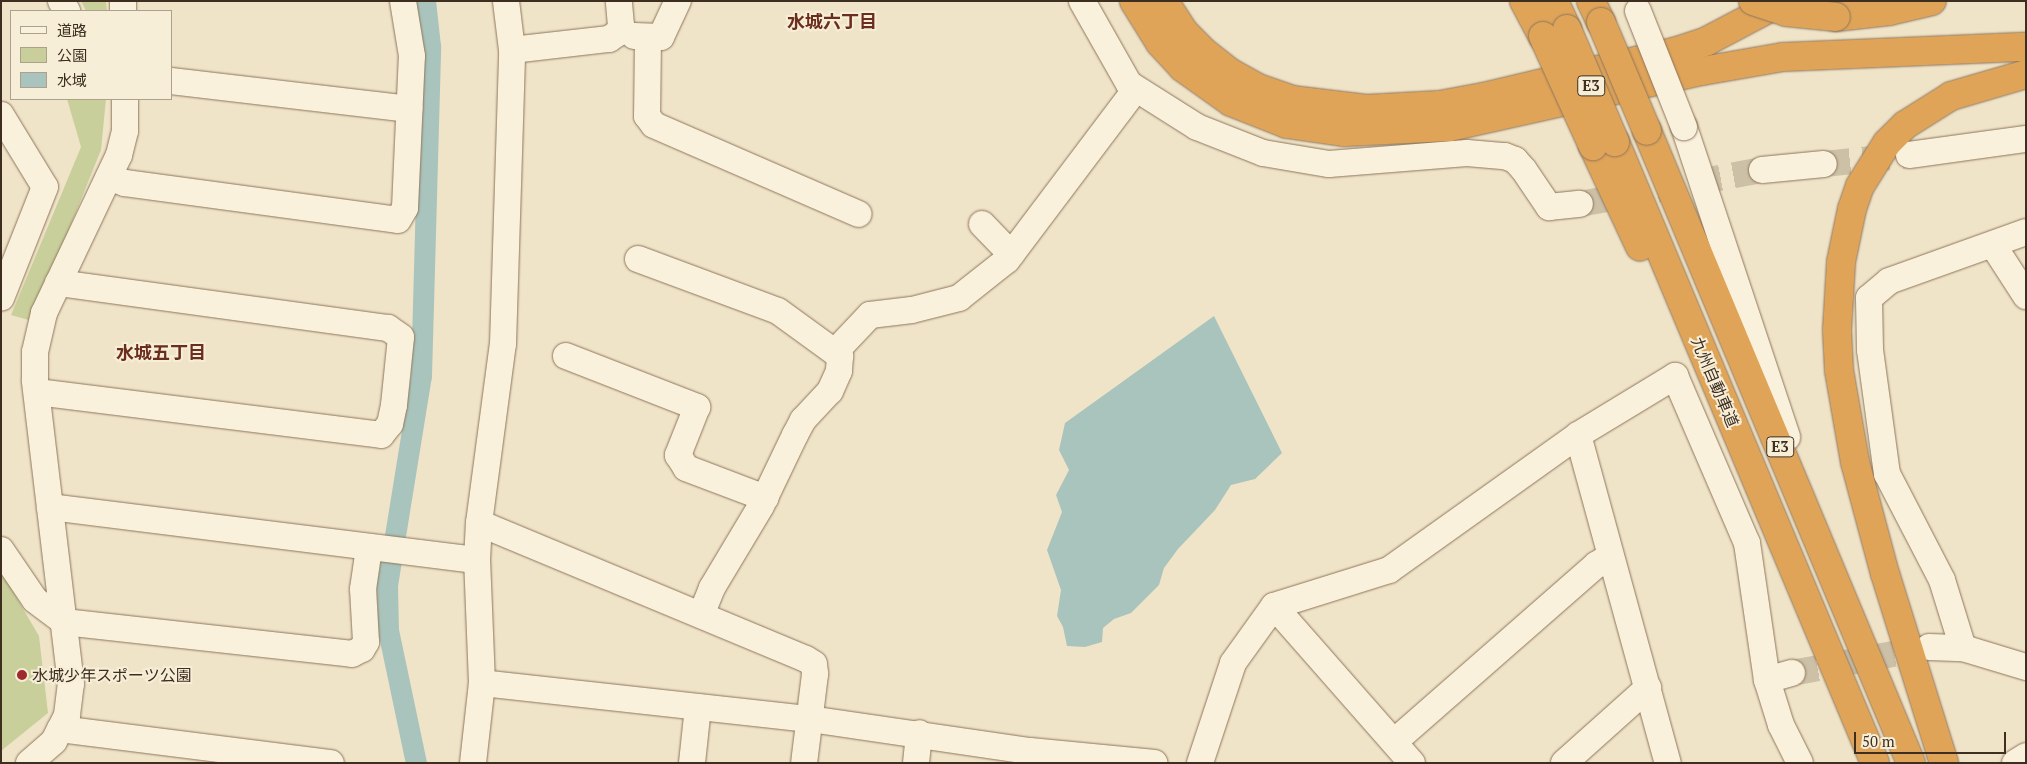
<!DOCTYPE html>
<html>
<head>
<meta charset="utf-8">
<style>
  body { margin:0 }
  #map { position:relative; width:2027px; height:764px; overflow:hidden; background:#f0e4c8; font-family:"PT Serif","Noto Sans JP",serif }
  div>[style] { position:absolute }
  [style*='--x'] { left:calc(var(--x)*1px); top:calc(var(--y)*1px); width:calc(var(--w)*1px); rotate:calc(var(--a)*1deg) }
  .green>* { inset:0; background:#c9cf9b }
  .water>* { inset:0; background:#a9c4bc }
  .canal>* { height:21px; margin:-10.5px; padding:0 10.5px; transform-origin:10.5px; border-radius:10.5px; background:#a9c4bc }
  .minor-tunnel>* { height:26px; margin-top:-13px; transform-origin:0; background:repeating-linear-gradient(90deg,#ccc0a6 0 26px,transparent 0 39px) }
  .roads { filter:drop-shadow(0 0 1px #8d765c) drop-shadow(0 0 1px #8d765c) }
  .minor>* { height:26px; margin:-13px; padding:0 13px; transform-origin:13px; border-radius:13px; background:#faf1dc }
  .highway>* { height:28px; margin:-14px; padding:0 14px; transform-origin:14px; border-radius:14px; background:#e0a458 }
  .bridges { filter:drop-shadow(0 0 1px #8d765c) drop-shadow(0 0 1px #8d765c) }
  .minor-bridge>* { height:26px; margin:-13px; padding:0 13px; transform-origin:13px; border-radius:13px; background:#faf1dc }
  .highway-bridge>* { height:28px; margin:-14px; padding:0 14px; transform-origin:14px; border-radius:14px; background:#e0a458 }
  .dots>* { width:14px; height:14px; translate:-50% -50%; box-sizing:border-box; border:2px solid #f7eed8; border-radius:50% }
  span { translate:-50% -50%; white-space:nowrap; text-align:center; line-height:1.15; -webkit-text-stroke:4px #f7eed8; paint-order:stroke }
  .shield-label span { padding:1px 4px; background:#f7eed8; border:1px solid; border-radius:4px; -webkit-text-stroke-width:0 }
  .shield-label { font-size:15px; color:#3d2e20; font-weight:700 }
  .street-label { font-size:16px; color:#3d2e20 }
  .poi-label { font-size:16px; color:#3d2e20 }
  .left { translate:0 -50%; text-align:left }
  .neighbourhood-label { font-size:18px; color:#6b2e1e; font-weight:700 }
  .frame { position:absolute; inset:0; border:2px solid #3d2e20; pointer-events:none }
  .legend { position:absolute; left:10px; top:10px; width:162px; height:90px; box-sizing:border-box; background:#f7eed8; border:1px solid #ada18e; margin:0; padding:6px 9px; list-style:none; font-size:15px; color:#3d2e20 }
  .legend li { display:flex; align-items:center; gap:10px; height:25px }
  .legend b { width:25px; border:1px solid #ada18e }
  .scale { position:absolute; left:1854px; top:732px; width:152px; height:22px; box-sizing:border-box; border:2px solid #3d2e20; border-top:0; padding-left:6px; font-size:15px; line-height:18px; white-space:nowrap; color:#3d2e20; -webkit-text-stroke:4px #f7eed8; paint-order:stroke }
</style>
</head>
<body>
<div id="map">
  <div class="green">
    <i style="clip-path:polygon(81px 1px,106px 1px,107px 11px,86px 11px)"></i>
    <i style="clip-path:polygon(67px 99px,106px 99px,101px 150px,32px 321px,11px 315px,81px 147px)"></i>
    <i style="clip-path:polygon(1px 571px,39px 636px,48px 713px,1px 751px)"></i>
  </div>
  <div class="water">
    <i style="clip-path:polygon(1214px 316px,1282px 453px,1255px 479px,1231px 485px,1215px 510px,1178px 549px,1164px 568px,1159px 585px,1131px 613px,1114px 619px,1103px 628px,1102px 642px,1085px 647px,1067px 646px,1063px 627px,1057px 616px,1061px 590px,1047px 550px,1062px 512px,1056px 495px,1069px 470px,1059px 450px,1065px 423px)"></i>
  </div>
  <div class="canal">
    <i style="--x:416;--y:763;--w:136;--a:-101.9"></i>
    <i style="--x:388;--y:630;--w:45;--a:-91.3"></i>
    <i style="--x:387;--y:585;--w:212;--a:-80.8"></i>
    <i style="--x:421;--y:376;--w:330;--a:-88.4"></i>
    <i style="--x:430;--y:46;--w:45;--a:-96.3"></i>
  </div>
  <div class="minor-tunnel">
    <i style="--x:1824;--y:164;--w:85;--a:-6"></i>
    <i style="--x:1580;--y:204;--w:185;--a:-10.6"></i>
    <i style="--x:1792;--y:673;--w:139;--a:-10.7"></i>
  </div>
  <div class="roads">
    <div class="minor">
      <i style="--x:61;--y:1;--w:12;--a:59"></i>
      <i style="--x:123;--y:1;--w:10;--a:90"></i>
      <i style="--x:1082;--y:1;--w:95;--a:60.5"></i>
      <i style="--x:1129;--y:84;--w:80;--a:32.3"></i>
      <i style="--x:1197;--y:127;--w:71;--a:21.5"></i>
      <i style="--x:1263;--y:153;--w:67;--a:9.5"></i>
      <i style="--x:1329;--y:164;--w:138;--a:-4.6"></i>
      <i style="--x:1467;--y:153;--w:38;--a:5"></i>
      <i style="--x:1505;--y:156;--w:11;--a:22"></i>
      <i style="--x:1515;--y:160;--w:13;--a:48"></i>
      <i style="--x:1524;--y:170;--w:45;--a:56"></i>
      <i style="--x:1549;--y:207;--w:31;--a:-6"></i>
      <i style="--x:634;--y:36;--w:27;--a:2"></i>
      <i style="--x:661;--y:37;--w:40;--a:-65"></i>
      <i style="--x:648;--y:39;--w:77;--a:90.7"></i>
      <i style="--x:647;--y:116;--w:11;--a:52"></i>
      <i style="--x:654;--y:125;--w:223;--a:23.5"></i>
      <i style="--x:512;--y:50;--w:98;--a:-6.5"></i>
      <i style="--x:609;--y:39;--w:11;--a:-34"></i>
      <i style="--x:618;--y:33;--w:8;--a:-67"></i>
      <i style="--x:621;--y:26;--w:25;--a:-95"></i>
      <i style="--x:171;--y:81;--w:240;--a:6.7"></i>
      <i style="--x:1;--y:115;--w:84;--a:58.6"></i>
      <i style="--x:45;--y:187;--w:119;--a:111.6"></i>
      <i style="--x:1684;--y:127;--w:327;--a:71.6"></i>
      <i style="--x:1909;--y:155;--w:118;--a:-7.8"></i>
      <i style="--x:1762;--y:170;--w:62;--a:-5.5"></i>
      <i style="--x:109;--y:177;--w:17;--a:21"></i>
      <i style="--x:125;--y:183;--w:275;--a:7.7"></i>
      <i style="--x:398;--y:220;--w:14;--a:-60"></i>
      <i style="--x:405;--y:208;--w:152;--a:-87.4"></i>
      <i style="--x:412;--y:56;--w:56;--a:-99.3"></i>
      <i style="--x:982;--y:224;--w:42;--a:46"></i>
      <i style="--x:1993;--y:245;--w:61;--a:57.1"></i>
      <i style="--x:638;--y:259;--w:149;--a:20.4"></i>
      <i style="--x:778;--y:311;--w:77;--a:36"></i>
      <i style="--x:840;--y:356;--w:15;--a:94"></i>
      <i style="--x:839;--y:371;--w:22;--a:114"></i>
      <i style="--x:830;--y:391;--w:40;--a:133"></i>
      <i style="--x:803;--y:420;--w:17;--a:118"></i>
      <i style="--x:795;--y:435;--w:79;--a:115.6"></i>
      <i style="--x:761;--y:506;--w:96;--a:120.9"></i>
      <i style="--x:712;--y:588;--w:29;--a:112"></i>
      <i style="--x:835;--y:352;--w:51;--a:-46.6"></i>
      <i style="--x:870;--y:315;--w:42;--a:-6.8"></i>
      <i style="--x:912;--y:310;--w:49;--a:-14.3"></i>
      <i style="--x:959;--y:298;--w:61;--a:-38.4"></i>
      <i style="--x:1007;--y:260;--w:213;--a:-53"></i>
      <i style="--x:566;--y:356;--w:141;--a:21.3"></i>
      <i style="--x:697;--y:407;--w:52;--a:111.6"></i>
      <i style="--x:678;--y:455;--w:15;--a:58"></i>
      <i style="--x:686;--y:468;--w:85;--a:20.8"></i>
      <i style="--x:37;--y:392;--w:347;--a:7.1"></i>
      <i style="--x:381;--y:435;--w:14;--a:-51"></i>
      <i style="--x:390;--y:424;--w:19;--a:-78"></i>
      <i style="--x:394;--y:405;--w:68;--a:-84.1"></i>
      <i style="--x:401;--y:337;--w:16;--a:-145"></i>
      <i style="--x:388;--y:328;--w:333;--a:-172.2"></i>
      <i style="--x:1578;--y:435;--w:340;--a:74.7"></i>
      <i style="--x:50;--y:507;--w:430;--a:7.1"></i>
      <i style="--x:479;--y:523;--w:354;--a:22.6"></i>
      <i style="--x:806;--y:659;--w:9;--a:32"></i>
      <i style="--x:814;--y:664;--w:10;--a:84"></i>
      <i style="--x:815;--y:674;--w:90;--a:97"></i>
      <i style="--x:1;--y:550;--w:60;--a:55.8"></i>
      <i style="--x:35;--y:600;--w:36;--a:37"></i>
      <i style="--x:64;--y:622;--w:290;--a:6.3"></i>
      <i style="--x:352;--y:654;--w:11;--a:-27"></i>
      <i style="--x:362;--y:649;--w:8;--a:-60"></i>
      <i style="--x:366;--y:642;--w:53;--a:-93.2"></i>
      <i style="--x:363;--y:589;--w:41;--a:-81.7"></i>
      <i style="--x:1274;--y:606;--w:209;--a:48.7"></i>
      <i style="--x:1929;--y:647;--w:34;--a:2"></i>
      <i style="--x:1963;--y:648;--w:66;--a:16.8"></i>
      <i style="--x:1963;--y:648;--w:71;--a:-107.2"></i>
      <i style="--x:1942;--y:580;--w:119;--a:-117.4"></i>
      <i style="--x:1887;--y:474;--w:125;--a:-97.8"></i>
      <i style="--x:1870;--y:350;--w:52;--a:-91.1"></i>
      <i style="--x:1869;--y:298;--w:26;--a:-40"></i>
      <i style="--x:1889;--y:281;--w:145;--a:-19.7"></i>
      <i style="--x:1767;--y:680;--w:26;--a:-16"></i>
      <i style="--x:482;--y:683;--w:330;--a:6.3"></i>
      <i style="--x:810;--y:719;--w:222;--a:8.3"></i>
      <i style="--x:1030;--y:751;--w:125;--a:5.5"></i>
      <i style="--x:60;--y:729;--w:273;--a:7.2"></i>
      <i style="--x:1394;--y:742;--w:269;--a:-41.2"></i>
      <i style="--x:1596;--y:565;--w:17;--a:-31"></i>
      <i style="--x:29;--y:763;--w:33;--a:-41"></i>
      <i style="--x:54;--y:741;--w:29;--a:-63"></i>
      <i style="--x:67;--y:715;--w:31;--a:-83"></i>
      <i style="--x:71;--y:684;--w:306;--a:-96.8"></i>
      <i style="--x:35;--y:380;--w:28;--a:-90"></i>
      <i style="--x:35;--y:352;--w:40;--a:-77"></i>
      <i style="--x:44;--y:313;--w:175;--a:-64.6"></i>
      <i style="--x:119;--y:155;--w:25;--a:-76"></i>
      <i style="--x:125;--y:131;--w:32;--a:-90"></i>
      <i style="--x:473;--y:763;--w:81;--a:-83.6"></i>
      <i style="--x:482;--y:683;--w:123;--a:-92.3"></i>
      <i style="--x:477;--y:560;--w:37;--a:-87"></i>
      <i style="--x:479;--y:523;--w:181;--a:-82.4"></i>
      <i style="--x:503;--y:344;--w:294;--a:-88.2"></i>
      <i style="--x:512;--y:50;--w:49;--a:-97"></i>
      <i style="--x:692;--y:763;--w:56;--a:-83.9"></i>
      <i style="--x:916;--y:763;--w:30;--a:-84"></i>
      <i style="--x:1200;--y:763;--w:105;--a:-71.7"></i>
      <i style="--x:1233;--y:663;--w:70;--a:-54.3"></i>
      <i style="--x:1274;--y:606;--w:121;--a:-17.4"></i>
      <i style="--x:1389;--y:570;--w:232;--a:-35.5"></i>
      <i style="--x:1578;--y:435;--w:114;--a:-31.3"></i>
      <i style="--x:1675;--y:376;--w:182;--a:66.7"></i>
      <i style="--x:1747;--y:543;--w:138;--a:81.7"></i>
      <i style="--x:1767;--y:680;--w:47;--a:72.7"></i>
      <i style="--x:1781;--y:725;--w:42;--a:63.4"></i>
      <i style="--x:1564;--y:763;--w:113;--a:-41.8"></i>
      <i style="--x:2015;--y:763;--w:13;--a:-32"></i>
    </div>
    <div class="highway">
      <i style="--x:1134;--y:1;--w:49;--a:58.2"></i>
      <i style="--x:1160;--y:43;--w:33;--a:47"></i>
      <i style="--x:1182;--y:67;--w:60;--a:35.5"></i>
      <i style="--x:1231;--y:102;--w:60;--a:21.4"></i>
      <i style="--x:1287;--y:124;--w:58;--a:8"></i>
      <i style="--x:1344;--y:132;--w:105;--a:-2.7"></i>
      <i style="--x:1449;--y:127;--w:259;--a:-12.5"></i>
      <i style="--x:1702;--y:71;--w:82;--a:-9.8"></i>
      <i style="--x:1783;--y:57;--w:243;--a:-2.4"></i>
      <i style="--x:1164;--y:1;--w:37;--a:57"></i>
      <i style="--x:1184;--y:32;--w:28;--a:45"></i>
      <i style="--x:1204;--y:52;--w:34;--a:38"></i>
      <i style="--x:1231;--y:73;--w:31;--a:29"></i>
      <i style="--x:1258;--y:88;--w:36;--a:19"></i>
      <i style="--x:1292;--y:100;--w:75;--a:6.9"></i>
      <i style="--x:1366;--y:109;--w:74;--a:-3.1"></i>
      <i style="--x:1440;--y:105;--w:44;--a:-10.5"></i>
      <i style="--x:1483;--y:97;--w:199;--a:-13.3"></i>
      <i style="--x:1677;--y:51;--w:32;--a:-18"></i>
      <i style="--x:1707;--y:41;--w:86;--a:-27.8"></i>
      <i style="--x:1524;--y:1;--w:40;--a:62"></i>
      <i style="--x:1554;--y:1;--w:31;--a:65"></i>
      <i style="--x:1591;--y:1;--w:23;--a:65"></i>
      <i style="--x:1836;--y:17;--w:54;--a:-6.3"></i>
      <i style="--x:1890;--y:11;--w:43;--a:-13.4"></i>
      <i style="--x:1647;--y:131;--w:685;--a:67.33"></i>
      <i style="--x:1615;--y:142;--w:673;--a:67.28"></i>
      <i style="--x:1593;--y:146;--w:111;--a:65"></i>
      <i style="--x:1944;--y:763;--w:198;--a:-107.3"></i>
      <i style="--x:1885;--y:574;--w:116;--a:-105"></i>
      <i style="--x:1855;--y:462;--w:93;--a:-99.9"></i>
      <i style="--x:1839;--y:370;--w:40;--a:-92.9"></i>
      <i style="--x:1837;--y:330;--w:68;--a:-86.6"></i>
      <i style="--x:1841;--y:262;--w:54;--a:-78.3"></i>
      <i style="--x:1852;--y:209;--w:24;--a:-71"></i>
      <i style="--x:1860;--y:186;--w:51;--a:-57.9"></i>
      <i style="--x:1887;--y:143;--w:25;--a:-45"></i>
      <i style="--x:1905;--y:125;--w:54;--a:-32.2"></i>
      <i style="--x:1951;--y:96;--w:78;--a:-16.3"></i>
    </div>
  </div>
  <div class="bridges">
    <div class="minor-bridge">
      <i style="--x:1638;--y:11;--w:125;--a:68.4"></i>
    </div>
    <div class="highway-bridge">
      <i style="--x:1753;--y:1;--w:35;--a:18"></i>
      <i style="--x:1786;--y:12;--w:50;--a:5.7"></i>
      <i style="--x:1601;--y:22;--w:118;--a:67.1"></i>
      <i style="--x:1567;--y:29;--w:123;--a:67"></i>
      <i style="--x:1543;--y:36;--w:121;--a:65.6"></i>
    </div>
  </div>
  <div class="dots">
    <i style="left:22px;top:675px;background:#9e2a2b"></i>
  </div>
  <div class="shield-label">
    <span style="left:1591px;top:86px">E3</span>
    <span style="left:1780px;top:447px">E3</span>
  </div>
  <div class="street-label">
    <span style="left:1715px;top:382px;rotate:67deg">九州自動車道</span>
  </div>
  <div class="poi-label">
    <span class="left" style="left:32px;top:675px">水城少年スポーツ公園</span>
  </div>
  <div class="neighbourhood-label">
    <span style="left:832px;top:21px">水城六丁目</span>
    <span style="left:161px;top:352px">水城五丁目</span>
  </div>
  <div class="frame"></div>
  <ul class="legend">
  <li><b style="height:6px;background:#faf1dc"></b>道路</li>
  <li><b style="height:14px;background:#c9cf9b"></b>公園</li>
  <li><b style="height:14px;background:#a9c4bc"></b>水域</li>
  </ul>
  <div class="scale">50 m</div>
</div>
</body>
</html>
